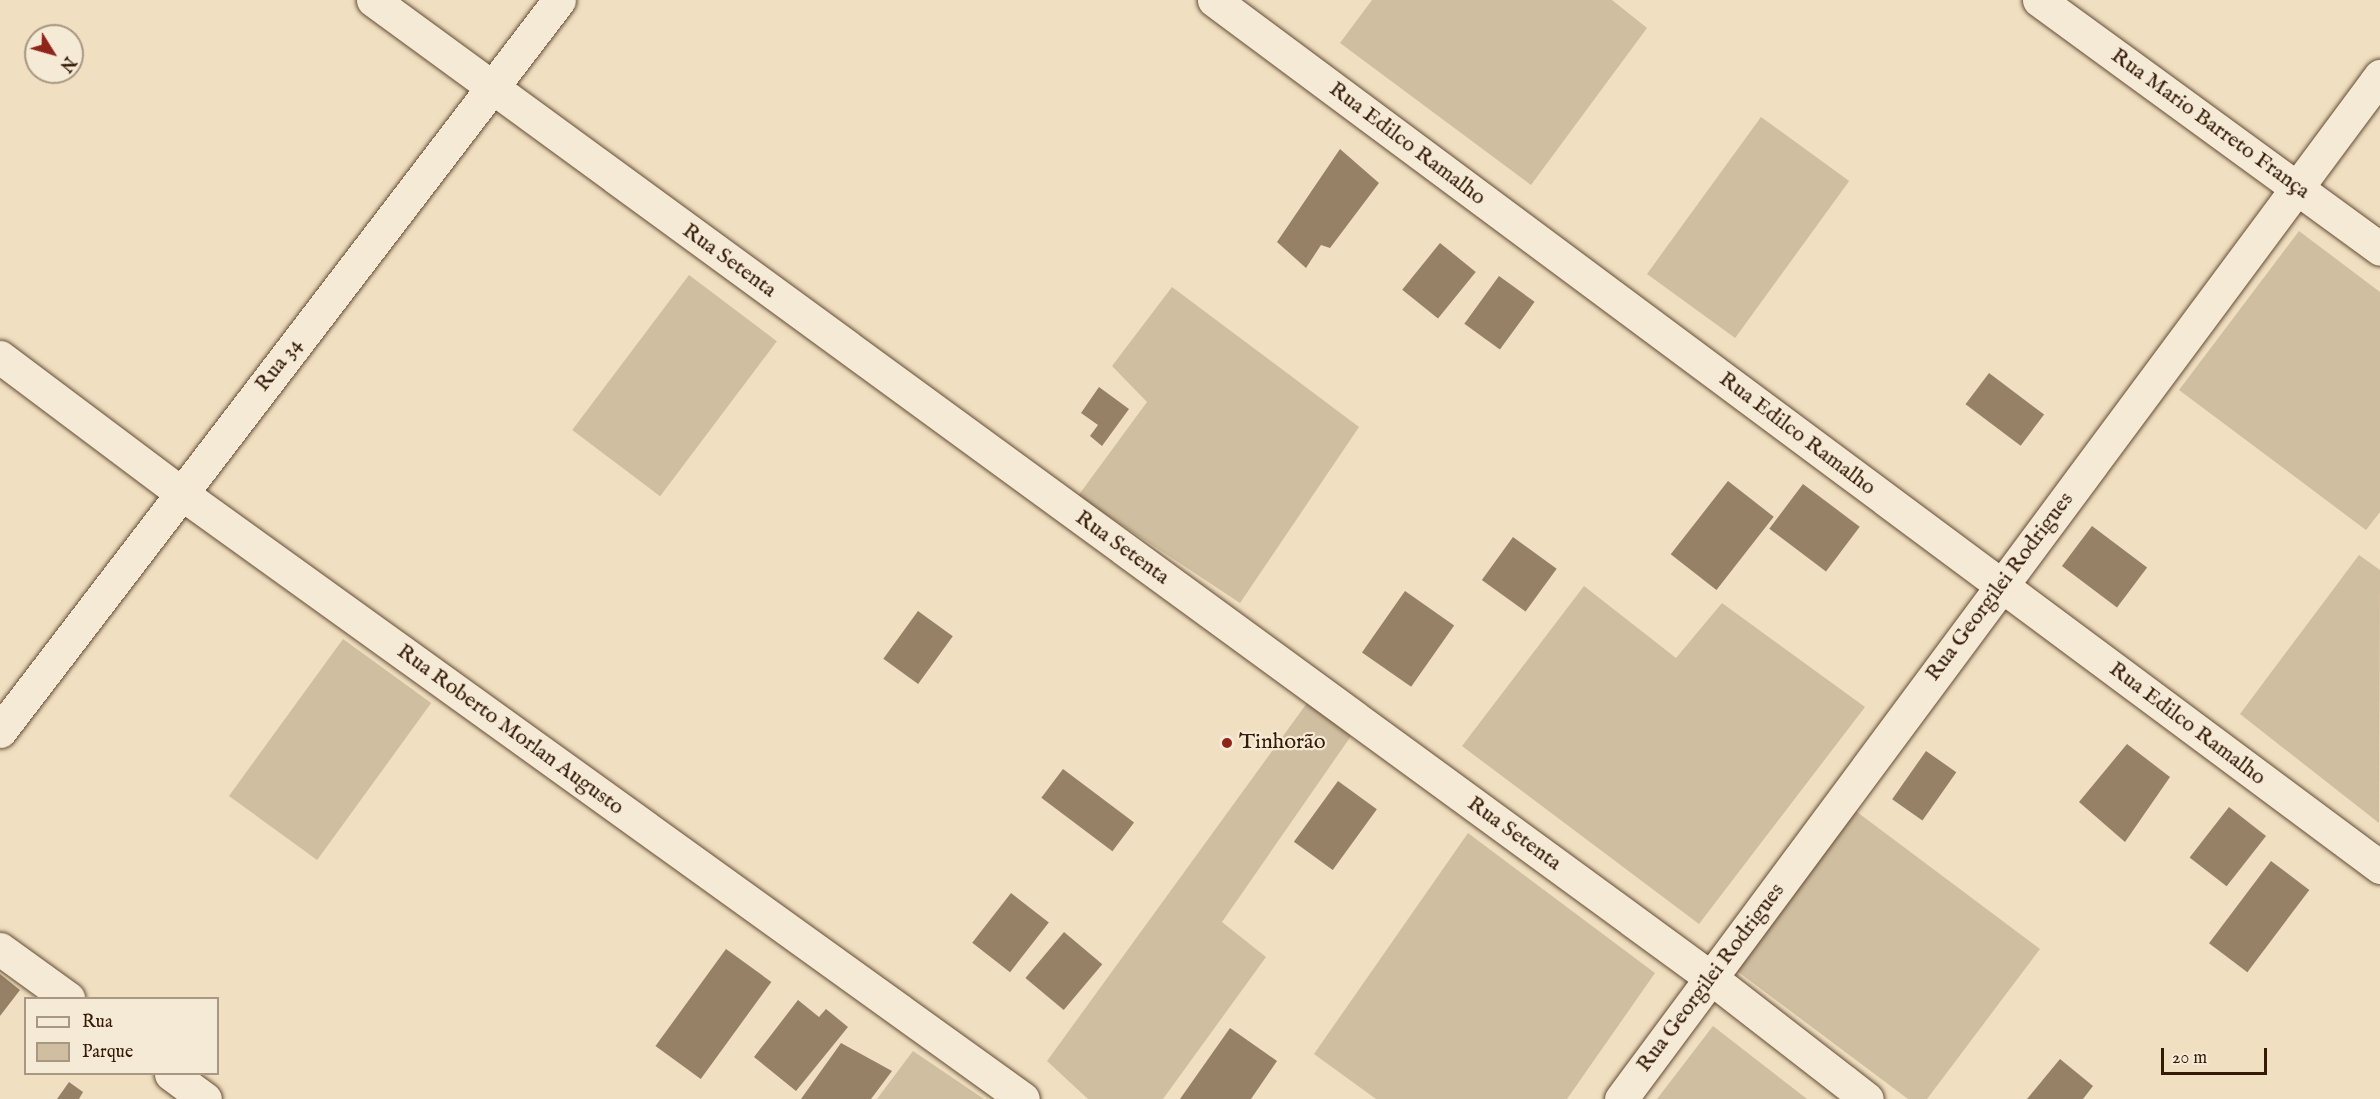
<!DOCTYPE html>
<html>
<head>
<meta charset="utf-8">
<style>
  body { margin:0 }
  #map { position:relative; width:2380px; height:1099px; overflow:hidden; background:#f0dfc0; font-family:"IM FELL English",serif }
  div>[style] { position:absolute }
  [style*='--x'] { left:calc(var(--x)*1px); top:calc(var(--y)*1px); width:calc(var(--w)*1px); rotate:calc(var(--a)*1deg) }
  .green>* { inset:0; background:#d0bea0; transform-origin:0 0 }
  .building>* { inset:0; background:#968167; transform-origin:0 0 }
  .roads { filter:drop-shadow(0 0 2px #644c34) drop-shadow(0 0 2px #644c34) }
  .minor>* { height:33px; margin:-16.5px; padding:0 16.5px; transform-origin:16.5px; border-radius:16.5px; background:#f5ead6 }
  .dots>* { width:16px; height:16px; translate:-50% -50%; box-sizing:border-box; border:3px solid #f5ead6; border-radius:50% }
  span { translate:-50% -50%; white-space:nowrap; text-align:center; line-height:1.15; -webkit-text-stroke:4.5px #f5ead6; paint-order:stroke }
  .street-label { font-size:22px; color:#351b06 }
  .poi-label { font-size:22px; color:#351b06 }
  .left { translate:0 -50%; text-align:left }
  .legend { position:absolute; left:24px; top:997px; width:195px; height:78px; box-sizing:border-box; background:#f5ead6; border:2px solid #a89783; margin:0; padding:8px 10px; list-style:none; font-size:18px; color:#351b06 }
  .legend li { display:flex; align-items:center; gap:12px; height:30px }
  .legend b { width:30px; border:2px solid #a89783 }
  .north { position:absolute; left:24px; top:24px; width:60px; height:60px; box-sizing:border-box; background:#f5ead6; border:2px solid #a89783; border-radius:50%; rotate:127deg; font-size:16px; font-weight:700; line-height:24px; text-align:center; color:#351b06 }
  .north::after { content:''; display:block; margin:auto; width:21px; height:27px; background:#8f2418; clip-path:polygon(50% 0,100% 100%,50% 72%,0 100%) }
  .scale { position:absolute; left:2161px; top:1048px; width:106px; height:27px; box-sizing:border-box; border:3px solid #351b06; border-top:0; padding-left:8px; font-size:18px; line-height:21px; white-space:nowrap; color:#351b06; -webkit-text-stroke:4px #f5ead6; paint-order:stroke }
</style>
</head>
<body>
<div id="map">
  <div class="green">
    <i style="clip-path:polygon(1372px 0,1612px 0,1647px 28px,1531px 185px,1340px 43px)"></i>
    <i style="left:1761px;top:117px;width:109px;height:194px;rotate:36deg"></i>
    <i style="clip-path:polygon(2299px 231px,2380px 292px,2380px 512px,2366px 530px,2179px 390px)"></i>
    <i style="left:689px;top:275px;width:110px;height:194px;rotate:37deg"></i>
    <i style="clip-path:polygon(1172px 287px,1359px 427px,1240px 603px,1078px 496px,1147px 402px,1112px 366px)"></i>
    <i style="clip-path:polygon(2359px 555px,2380px 570px,2379px 823px,2240px 714px)"></i>
    <i style="clip-path:polygon(1584px 586px,1676px 658px,1722px 603px,1865px 707px,1699px 924px,1462px 746px)"></i>
    <i style="left:343px;top:639px;width:109px;height:194px;rotate:36deg"></i>
    <i style="clip-path:polygon(1307px 703px,1351px 736px,1222px 922px,1266px 957px,1163px 1099px,1088px 1099px,1047px 1061px)"></i>
    <i style="clip-path:polygon(1853px 809px,2040px 949px,1927px 1099px,1908px 1099px,1733px 968px)"></i>
    <i style="clip-path:polygon(1468px 833px,1655px 973px,1567px 1099px,1376px 1099px,1314px 1054px)"></i>
    <i style="clip-path:polygon(1713px 1026px,1807px 1099px,1657px 1099px)"></i>
    <i style="clip-path:polygon(913px 1051px,984px 1099px,877px 1099px)"></i>
  </div>
  <div class="building">
    <i style="clip-path:polygon(1340px 149px,1379px 183px,1330px 248px,1321px 245px,1306px 268px,1277px 242px)"></i>
    <i style="left:1440px;top:243px;width:46px;height:60px;rotate:39deg"></i>
    <i style="left:1499px;top:276px;width:44px;height:59px;rotate:36deg"></i>
    <i style="left:1989px;top:373px;width:69px;height:39px;rotate:37deg"></i>
    <i style="clip-path:polygon(1099px 387px,1129px 409px,1102px 446px,1090px 436px,1098px 425px,1081px 413px)"></i>
    <i style="left:1728px;top:481px;width:58px;height:93px;rotate:38deg"></i>
    <i style="left:1803px;top:484px;width:71px;height:56px;rotate:37deg"></i>
    <i style="left:2092px;top:526px;width:69px;height:50px;rotate:37deg"></i>
    <i style="left:1513px;top:537px;width:54px;height:53px;rotate:36deg"></i>
    <i style="left:1405px;top:591px;width:60px;height:75px;rotate:35deg"></i>
    <i style="left:918px;top:611px;width:43px;height:59px;rotate:36deg"></i>
    <i style="clip-path:polygon(2127px 744px,2170px 777px,2125px 842px,2079px 802px)"></i>
    <i style="left:1926px;top:751px;width:37px;height:59px;rotate:35deg"></i>
    <i style="left:1063px;top:769px;width:89px;height:36px;rotate:37deg"></i>
    <i style="left:1338px;top:781px;width:48px;height:75px;rotate:36deg"></i>
    <i style="left:2229px;top:807px;width:47px;height:64px;rotate:38deg"></i>
    <i style="left:2271px;top:861px;width:48px;height:103px;rotate:37deg"></i>
    <i style="left:1011px;top:893px;width:48px;height:63px;rotate:38deg"></i>
    <i style="left:1064px;top:932px;width:50px;height:60px;rotate:40deg"></i>
    <i style="left:726px;top:949px;width:56px;height:120px;rotate:36deg"></i>
    <i style="clip-path:polygon(0 974px,20px 990px,0 1016px)"></i>
    <i style="clip-path:polygon(798px 1000px,819px 1017px,826px 1009px,848px 1027px,796px 1091px,754px 1057px)"></i>
    <i style="clip-path:polygon(1230px 1028px,1277px 1061px,1251px 1099px,1180px 1099px)"></i>
    <i style="clip-path:polygon(841px 1043px,892px 1071px,871px 1099px,801px 1099px)"></i>
    <i style="clip-path:polygon(2060px 1059px,2093px 1086px,2083px 1099px,2027px 1099px)"></i>
    <i style="clip-path:polygon(69px 1082px,83px 1092px,79px 1099px,57px 1099px)"></i>
  </div>
  <div class="roads">
    <div class="minor">
      <i style="--x:373;--y:0;--w:1657;--a:36.16"></i>
      <i style="--x:1711;--y:978;--w:197;--a:37.8"></i>
      <i style="--x:1214;--y:0;--w:1453;--a:36.63"></i>
      <i style="--x:2039;--y:0;--w:422;--a:36.1"></i>
      <i style="--x:0;--y:357;--w:226;--a:36.9"></i>
      <i style="--x:181;--y:493;--w:1037;--a:35.74"></i>
      <i style="--x:0;--y:731;--w:920;--a:-52.59"></i>
      <i style="--x:0;--y:949;--w:84;--a:35.8"></i>
      <i style="--x:171;--y:1074;--w:42;--a:36.3"></i>
      <i style="--x:1621;--y:1099;--w:1274;--a:-53.43"></i>
    </div>
  </div>
  <div class="dots">
    <i style="left:1227px;top:743px;background:#8f2418"></i>
  </div>
  <div class="street-label">
    <span style="left:2210px;top:124px;rotate:36deg">Rua Mario Barreto França</span>
    <span style="left:1407px;top:144px;rotate:37deg">Rua Edilco Ramalho</span>
    <span style="left:729px;top:261px;rotate:36deg">Rua Setenta</span>
    <span style="left:279px;top:365px;rotate:-52deg">Rua 34</span>
    <span style="left:1797px;top:434px;rotate:37deg">Rua Edilco Ramalho</span>
    <span style="left:1122px;top:548px;rotate:36deg">Rua Setenta</span>
    <span style="left:2000px;top:587px;rotate:-53deg">Rua Georgilei Rodrigues</span>
    <span style="left:2187px;top:724px;rotate:37deg">Rua Edilco Ramalho</span>
    <span style="left:510px;top:730px;rotate:36deg">Rua Roberto Morlan Augusto</span>
    <span style="left:1514px;top:834px;rotate:36deg">Rua Setenta</span>
    <span style="left:1711px;top:978px;rotate:-53deg">Rua Georgilei Rodrigues</span>
  </div>
  <div class="poi-label">
    <span class="left" style="left:1239px;top:743px">Tinhorão</span>
  </div>
  <ul class="legend">
  <li><b style="height:8px;background:#f5ead6"></b>Rua</li>
  <li><b style="height:16px;background:#d0bea0"></b>Parque</li>
  </ul>
  <div class="north">N</div>
  <div class="scale">20 m</div>
</div>
</body>
</html>
